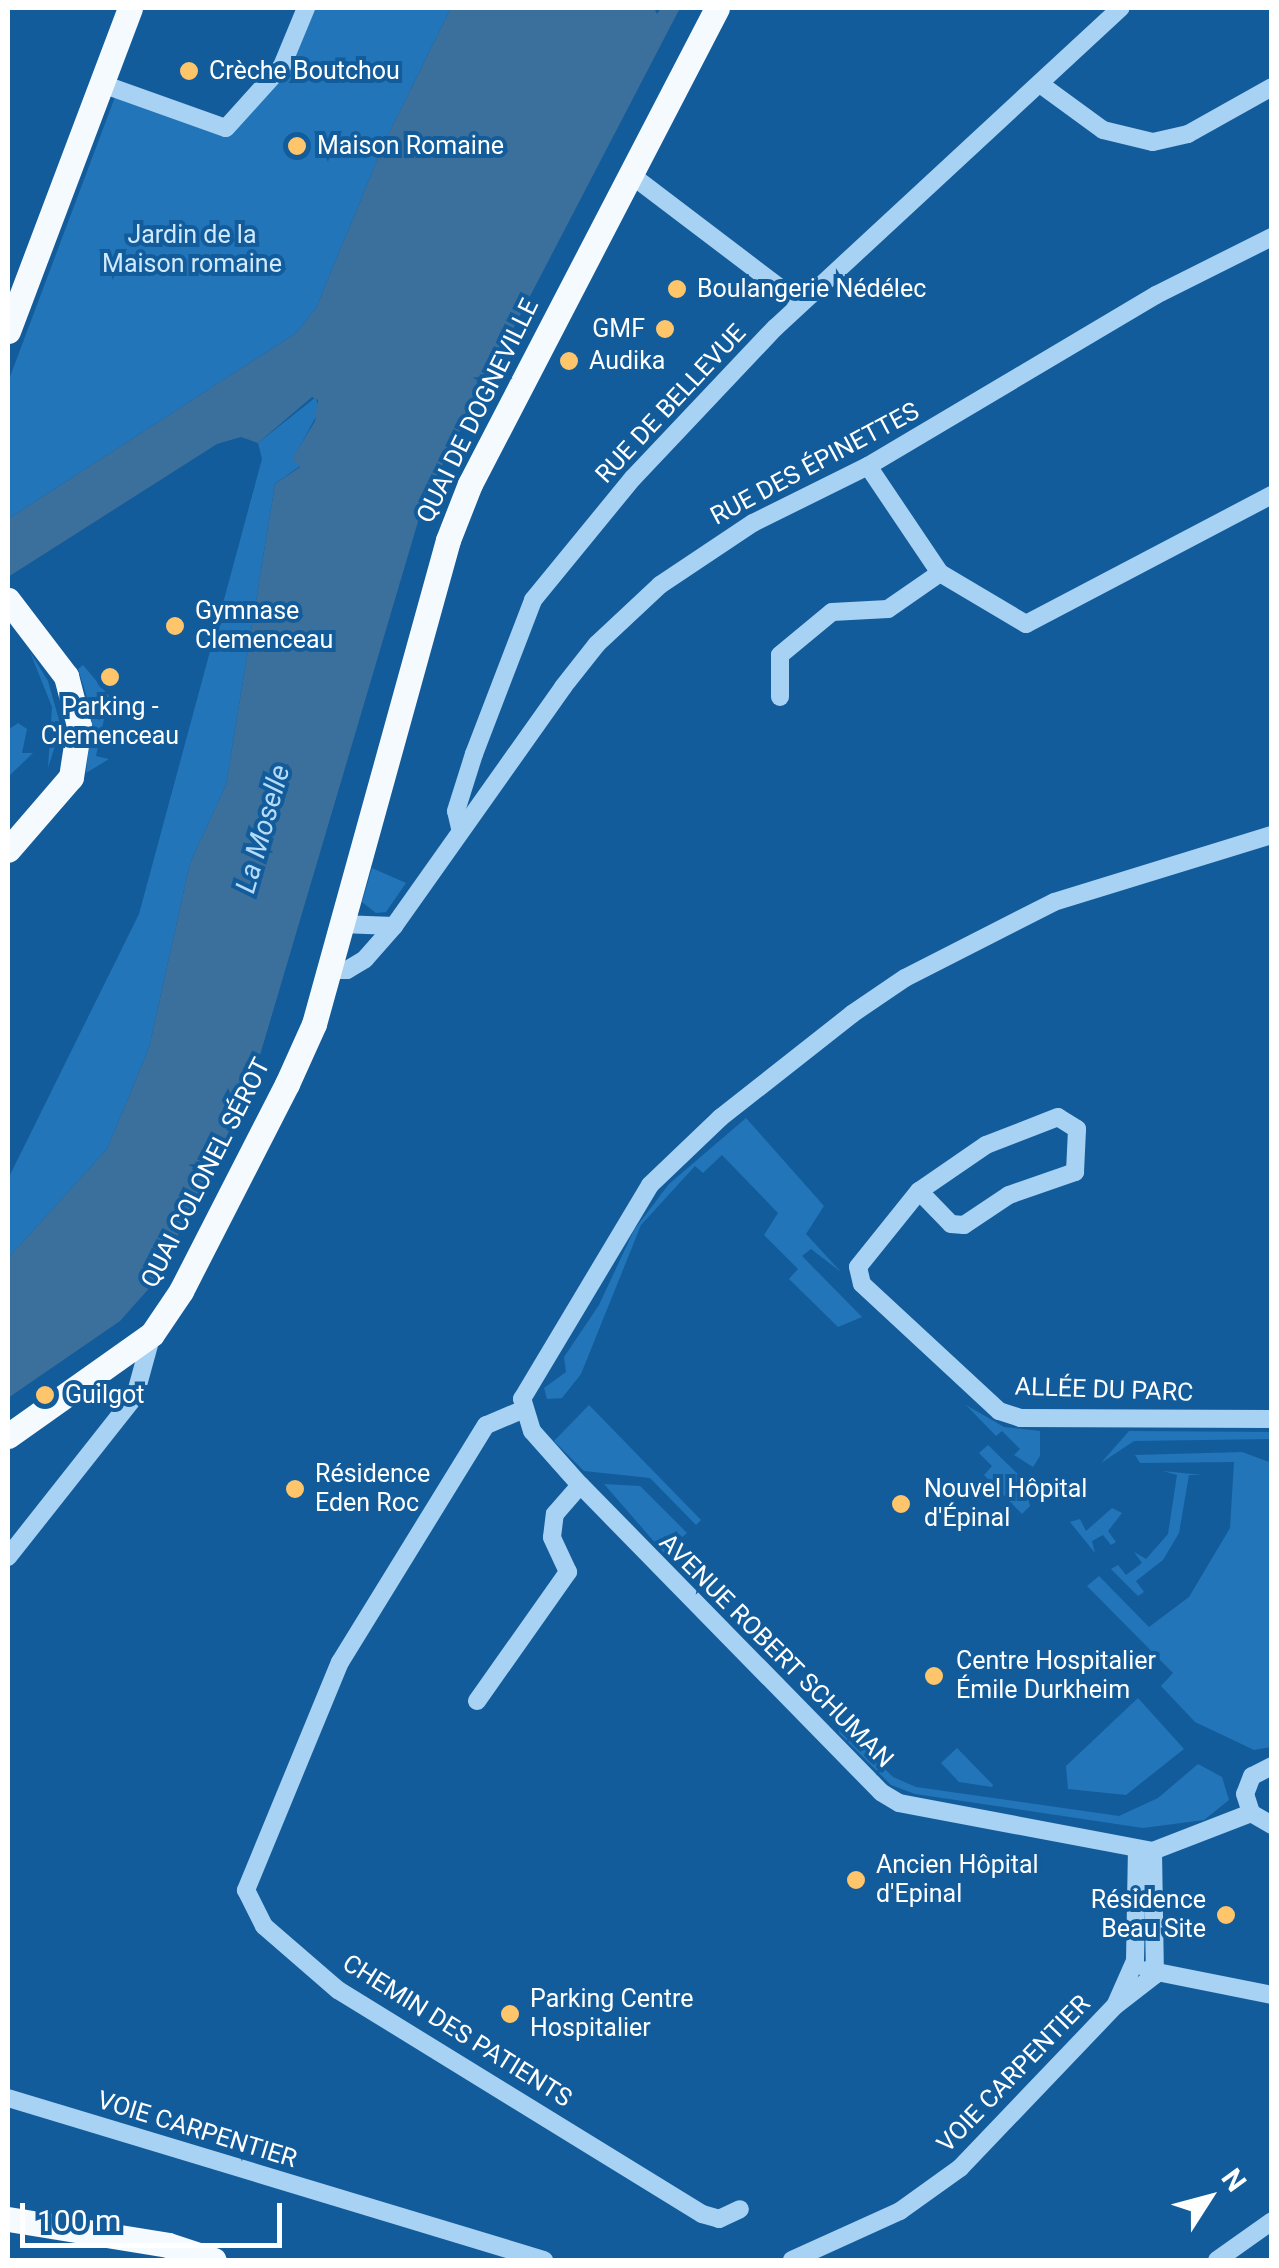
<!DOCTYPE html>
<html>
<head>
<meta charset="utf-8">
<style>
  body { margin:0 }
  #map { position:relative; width:1279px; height:2268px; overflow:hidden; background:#135c9b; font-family:Roboto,sans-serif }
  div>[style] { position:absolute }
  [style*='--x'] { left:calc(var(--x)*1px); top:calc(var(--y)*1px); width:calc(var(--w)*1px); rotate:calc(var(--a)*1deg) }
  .green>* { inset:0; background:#2275b8 }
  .water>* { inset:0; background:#3b6f9c }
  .minor>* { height:18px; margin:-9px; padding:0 9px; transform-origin:9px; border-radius:9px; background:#a8d2f3 }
  .major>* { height:25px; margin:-12.5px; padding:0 12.5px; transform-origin:12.5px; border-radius:12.5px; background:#f5faff }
  .dots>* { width:28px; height:28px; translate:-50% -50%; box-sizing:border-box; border:5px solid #135c9b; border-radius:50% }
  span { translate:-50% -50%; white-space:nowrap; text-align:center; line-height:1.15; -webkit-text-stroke:8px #135c9b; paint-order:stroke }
  .poi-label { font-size:25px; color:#fff }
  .left { translate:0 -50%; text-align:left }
  .right { translate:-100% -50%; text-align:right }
  .park-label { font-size:25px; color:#d0e9fd }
  .street-label { font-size:25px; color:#fff }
  .water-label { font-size:28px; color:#b5dbfa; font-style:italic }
  .frame { position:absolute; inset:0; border:10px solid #fff; pointer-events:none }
  .north { position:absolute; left:1159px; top:2148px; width:100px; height:100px; -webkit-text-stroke:8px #135c9b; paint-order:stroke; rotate:54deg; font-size:28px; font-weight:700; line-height:40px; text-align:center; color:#fff }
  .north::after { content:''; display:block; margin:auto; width:35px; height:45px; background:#fff; clip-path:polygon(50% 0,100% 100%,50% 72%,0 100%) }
  .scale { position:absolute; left:20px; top:2203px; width:262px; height:45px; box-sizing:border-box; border:5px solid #fff; border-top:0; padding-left:12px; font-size:30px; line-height:35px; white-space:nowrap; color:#fff; -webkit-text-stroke:8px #135c9b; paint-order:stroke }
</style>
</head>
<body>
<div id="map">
  <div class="green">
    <i style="clip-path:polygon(306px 8px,451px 8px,386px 139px,316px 308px,296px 333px,8px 519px,8px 382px,118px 89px,226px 128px,282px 66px)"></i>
    <i style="clip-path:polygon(316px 397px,319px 411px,293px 459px,300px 466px,275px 484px,226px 785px,190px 863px,149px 1048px,107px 1149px,8px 1258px,8px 1179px,139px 914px,262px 459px,258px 443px)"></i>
    <i style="clip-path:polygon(30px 652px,48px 681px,61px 727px,48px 768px,52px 707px)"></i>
    <i style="clip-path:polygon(83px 665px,109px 696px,96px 756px,109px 759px,86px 773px,92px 713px,78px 669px)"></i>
    <i style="clip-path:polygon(18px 723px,27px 729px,22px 753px,33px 753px,8px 777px,8px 730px)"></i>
    <i style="clip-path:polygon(372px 868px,406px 883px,386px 912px,376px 913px,362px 902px)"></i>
    <i style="clip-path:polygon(746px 1118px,824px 1206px,806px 1234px,841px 1272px,811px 1249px,802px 1256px,862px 1317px,838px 1327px,789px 1279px,798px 1269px,764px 1235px,778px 1213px,722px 1155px,703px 1173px,695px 1166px,641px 1225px,581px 1374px,562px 1398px,547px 1399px,544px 1388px,566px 1372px,564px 1357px,599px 1305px,634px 1230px,669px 1184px)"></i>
    <i style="clip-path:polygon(589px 1405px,701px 1520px,696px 1525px,650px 1478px,584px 1471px,554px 1441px)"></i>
    <i style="clip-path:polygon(966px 1405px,1004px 1427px,1040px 1431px,1040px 1456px,1033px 1467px,1014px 1455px,1020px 1449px,1002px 1431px,996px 1436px)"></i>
    <i style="clip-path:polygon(1129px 1431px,1271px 1432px,1271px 1439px,1134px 1441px,1101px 1463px)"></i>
    <i style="clip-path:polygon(988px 1445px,1023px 1479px,1030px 1506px,1022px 1514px,984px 1475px,992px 1466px,979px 1453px)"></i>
    <i style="clip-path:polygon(1242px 1452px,1272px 1463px,1271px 1747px,1254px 1750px,1195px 1722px,1161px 1686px,1173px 1673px,1087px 1586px,1099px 1576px,1149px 1627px,1189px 1597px,1230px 1528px,1234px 1462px,1140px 1463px,1135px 1455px)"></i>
    <i style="clip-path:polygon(1163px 1471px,1202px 1475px,1189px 1475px,1179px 1533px,1163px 1560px,1136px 1581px,1144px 1592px,1138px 1596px,1111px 1569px,1118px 1565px,1126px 1575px,1142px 1563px,1134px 1552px,1146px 1559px,1168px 1534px,1177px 1475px)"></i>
    <i style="clip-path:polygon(604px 1484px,640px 1486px,687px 1533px,664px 1553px)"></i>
    <i style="clip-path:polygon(1112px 1508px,1122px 1513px,1108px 1531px,1116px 1542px,1111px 1545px,1103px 1535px,1092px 1541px,1095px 1553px,1070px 1522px,1080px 1519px,1086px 1531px)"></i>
    <i style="clip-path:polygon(1138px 1698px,1184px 1749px,1126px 1795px,1068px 1789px,1066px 1766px)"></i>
    <i style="clip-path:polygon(840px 1725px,893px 1777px,916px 1787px,1119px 1816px,1158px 1798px,1198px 1764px,1222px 1777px,1229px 1800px,1204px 1820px,1143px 1828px,915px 1794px,891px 1785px,839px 1733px)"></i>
    <i style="clip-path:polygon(957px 1748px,993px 1785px,992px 1787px,959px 1782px,941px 1763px)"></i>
  </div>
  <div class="water">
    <i style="clip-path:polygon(451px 8px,654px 8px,657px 14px,661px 8px,680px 8px,425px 498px,247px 1099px,153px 1284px,120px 1321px,8px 1398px,8px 1258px,107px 1149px,149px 1048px,190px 863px,226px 785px,275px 484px,300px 467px,292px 459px,315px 421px,318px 400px,312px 397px,258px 443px,241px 437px,217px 444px,8px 577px,8px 519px,296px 333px,316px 308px,386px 139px)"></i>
  </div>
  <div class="minor">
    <i style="--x:1040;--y:84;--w:78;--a:36.1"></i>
    <i style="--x:1103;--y:130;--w:51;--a:13.5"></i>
    <i style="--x:1153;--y:142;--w:36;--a:-13"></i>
    <i style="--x:1188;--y:134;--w:96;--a:-29.2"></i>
    <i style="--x:105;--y:85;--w:128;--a:19.6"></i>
    <i style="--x:226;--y:128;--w:84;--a:-47.9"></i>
    <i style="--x:282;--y:66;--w:63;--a:-67.5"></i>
    <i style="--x:630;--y:174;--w:213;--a:37.2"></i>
    <i style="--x:868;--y:466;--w:129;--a:56.1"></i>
    <i style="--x:940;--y:573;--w:100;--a:30.7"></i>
    <i style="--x:1026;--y:624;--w:278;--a:-27.7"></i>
    <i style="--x:780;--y:697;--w:42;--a:-90"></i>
    <i style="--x:780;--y:655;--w:67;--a:-39.6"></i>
    <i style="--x:832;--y:612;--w:56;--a:-3.1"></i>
    <i style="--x:888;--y:609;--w:63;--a:-34.7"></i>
    <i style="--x:460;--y:828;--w:17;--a:-103"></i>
    <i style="--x:456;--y:811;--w:60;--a:-72.5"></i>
    <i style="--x:474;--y:754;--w:165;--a:-69"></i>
    <i style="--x:533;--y:600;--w:158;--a:-50.7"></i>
    <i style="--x:633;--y:478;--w:207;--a:-46.6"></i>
    <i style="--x:775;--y:328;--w:471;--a:-42.8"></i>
    <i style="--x:340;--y:924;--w:54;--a:2.1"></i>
    <i style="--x:329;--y:970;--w:18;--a:0"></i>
    <i style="--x:347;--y:970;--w:21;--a:-31"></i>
    <i style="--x:365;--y:959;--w:44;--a:-48.7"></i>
    <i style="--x:394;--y:926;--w:293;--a:-54.7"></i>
    <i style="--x:563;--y:687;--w:55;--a:-51.7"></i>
    <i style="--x:597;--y:644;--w:86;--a:-43.1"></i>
    <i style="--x:660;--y:585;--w:112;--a:-33.7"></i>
    <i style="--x:753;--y:523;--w:128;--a:-26.4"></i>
    <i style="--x:868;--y:466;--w:335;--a:-30.7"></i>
    <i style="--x:1156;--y:295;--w:130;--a:-26.6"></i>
    <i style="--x:919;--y:1191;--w:46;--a:45.9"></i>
    <i style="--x:951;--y:1224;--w:13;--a:4"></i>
    <i style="--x:964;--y:1225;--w:54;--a:-33.7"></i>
    <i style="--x:1009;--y:1195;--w:70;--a:-19.2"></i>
    <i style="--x:1075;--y:1172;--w:43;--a:-87.3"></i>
    <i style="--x:1077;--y:1129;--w:22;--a:-148"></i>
    <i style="--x:1058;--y:1117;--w:77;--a:158.7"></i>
    <i style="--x:986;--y:1145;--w:81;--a:145.5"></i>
    <i style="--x:919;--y:1191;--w:97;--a:128.8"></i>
    <i style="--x:858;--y:1267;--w:17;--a:77"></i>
    <i style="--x:862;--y:1284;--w:187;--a:42.8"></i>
    <i style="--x:999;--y:1411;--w:22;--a:18"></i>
    <i style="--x:1020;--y:1418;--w:252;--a:0.2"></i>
    <i style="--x:522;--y:1410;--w:39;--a:157"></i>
    <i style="--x:486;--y:1425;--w:278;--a:121.6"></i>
    <i style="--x:340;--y:1662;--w:247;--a:112.4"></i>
    <i style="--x:246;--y:1890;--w:40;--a:63.4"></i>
    <i style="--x:264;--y:1926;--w:98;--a:40.9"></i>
    <i style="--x:338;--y:1990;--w:427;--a:31.6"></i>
    <i style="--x:702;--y:2214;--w:18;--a:16"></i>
    <i style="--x:719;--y:2219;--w:23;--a:-25"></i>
    <i style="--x:8;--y:1557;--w:205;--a:-51.7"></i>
    <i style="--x:135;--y:1396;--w:64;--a:-74.7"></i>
    <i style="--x:477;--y:1701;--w:158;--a:-54.8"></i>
    <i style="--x:568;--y:1572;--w:38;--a:-115"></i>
    <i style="--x:552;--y:1537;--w:23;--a:-83"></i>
    <i style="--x:555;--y:1514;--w:38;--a:-49"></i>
    <i style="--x:1272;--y:1766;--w:22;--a:153"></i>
    <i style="--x:1252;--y:1776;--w:19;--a:111"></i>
    <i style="--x:1245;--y:1794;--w:20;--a:72"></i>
    <i style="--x:1251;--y:1813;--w:24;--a:30"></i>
    <i style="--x:1251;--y:1813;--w:105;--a:158.8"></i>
    <i style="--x:1153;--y:1851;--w:258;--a:-169.3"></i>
    <i style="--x:899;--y:1803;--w:21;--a:-149"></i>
    <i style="--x:881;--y:1792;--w:430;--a:-134.4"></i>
    <i style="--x:580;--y:1485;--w:72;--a:-131.6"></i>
    <i style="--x:532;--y:1431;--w:34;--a:-107"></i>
    <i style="--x:522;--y:1399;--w:249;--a:-59.1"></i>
    <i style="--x:650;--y:1185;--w:97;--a:-43.7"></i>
    <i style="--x:720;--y:1118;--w:168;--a:-38.2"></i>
    <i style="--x:852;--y:1014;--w:64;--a:-34.2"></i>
    <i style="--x:905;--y:978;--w:167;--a:-27"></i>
    <i style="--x:1054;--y:902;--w:228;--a:-17.1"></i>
    <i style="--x:1153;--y:1851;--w:124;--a:89.1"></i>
    <i style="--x:1147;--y:1970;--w:127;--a:11.3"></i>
    <i style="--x:1116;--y:2004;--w:47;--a:-66.2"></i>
    <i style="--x:1135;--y:1961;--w:112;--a:-89"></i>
    <i style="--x:8;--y:2098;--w:560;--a:16.82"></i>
    <i style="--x:792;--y:2260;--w:119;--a:-24.4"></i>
    <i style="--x:900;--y:2211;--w:74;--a:-35.6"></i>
    <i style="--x:960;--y:2168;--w:224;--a:-46.3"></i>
    <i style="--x:1115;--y:2006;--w:51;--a:-37.8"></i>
    <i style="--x:1217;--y:2260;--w:67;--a:-35.3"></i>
  </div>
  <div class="major">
    <i style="--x:8;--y:331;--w:345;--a:-69.3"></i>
    <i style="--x:8;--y:600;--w:96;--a:52.7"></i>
    <i style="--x:66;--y:676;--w:52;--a:75.4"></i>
    <i style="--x:79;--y:726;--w:52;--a:98.9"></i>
    <i style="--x:71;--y:777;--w:96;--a:130.8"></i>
    <i style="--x:8;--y:1436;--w:176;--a:-35.3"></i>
    <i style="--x:152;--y:1334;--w:52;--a:-56"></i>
    <i style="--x:181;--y:1291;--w:233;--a:-62.9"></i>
    <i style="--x:287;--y:1084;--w:66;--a:-65.8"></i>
    <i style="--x:314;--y:1024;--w:502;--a:-74.52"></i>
    <i style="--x:448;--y:540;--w:60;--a:-68.6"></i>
    <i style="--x:470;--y:484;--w:536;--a:-62.57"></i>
    <i style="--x:8;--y:2219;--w:162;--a:9.2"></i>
    <i style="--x:168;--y:2245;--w:48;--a:18.1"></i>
  </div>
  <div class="dots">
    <i style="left:189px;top:71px;background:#ffc56b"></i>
    <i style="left:297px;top:146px;background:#ffc56b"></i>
    <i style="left:677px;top:289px;background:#ffc56b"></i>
    <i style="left:665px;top:329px;background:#ffc56b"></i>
    <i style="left:569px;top:361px;background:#ffc56b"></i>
    <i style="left:175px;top:626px;background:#ffc56b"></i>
    <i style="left:110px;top:677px;background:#ffc56b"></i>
    <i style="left:45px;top:1395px;background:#ffc56b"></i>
    <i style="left:295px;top:1489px;background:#ffc56b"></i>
    <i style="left:901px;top:1504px;background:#ffc56b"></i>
    <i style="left:934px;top:1676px;background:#ffc56b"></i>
    <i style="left:856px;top:1880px;background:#ffc56b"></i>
    <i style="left:1226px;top:1915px;background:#ffc56b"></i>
    <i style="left:510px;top:2014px;background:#ffc56b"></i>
  </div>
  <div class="poi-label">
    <span class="left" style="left:209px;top:71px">Crèche Boutchou</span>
    <span class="left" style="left:317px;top:146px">Maison Romaine</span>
    <span class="left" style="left:697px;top:289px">Boulangerie Nédélec</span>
    <span class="right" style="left:645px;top:329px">GMF</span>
    <span class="left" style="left:589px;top:361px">Audika</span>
    <span class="left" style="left:195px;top:626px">Gymnase<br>Clemenceau</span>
    <span style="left:110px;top:722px">Parking -<br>Clemenceau</span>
    <span class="left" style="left:65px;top:1395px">Guilgot</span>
    <span class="left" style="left:315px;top:1489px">Résidence<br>Eden Roc</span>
    <span class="left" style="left:924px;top:1504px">Nouvel Hôpital<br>d'Épinal</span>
    <span class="left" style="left:956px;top:1676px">Centre Hospitalier<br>Émile Durkheim</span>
    <span class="left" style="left:876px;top:1880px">Ancien Hôpital<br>d'Epinal</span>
    <span class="right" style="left:1206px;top:1915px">Résidence<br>Beau Site</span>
    <span class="left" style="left:530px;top:2014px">Parking Centre<br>Hospitalier</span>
  </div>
  <div class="park-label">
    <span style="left:192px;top:250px">Jardin de la<br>Maison romaine</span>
  </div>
  <div class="street-label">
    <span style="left:671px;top:404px;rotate:-47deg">RUE DE BELLEVUE</span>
    <span style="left:478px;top:411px;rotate:-64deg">QUAI DE DOGNEVILLE</span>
    <span style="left:815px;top:464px;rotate:-28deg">RUE DES ÉPINETTES</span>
    <span style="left:206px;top:1173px;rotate:-63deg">QUAI COLONEL SÉROT</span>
    <span style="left:1104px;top:1390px;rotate:2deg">ALLÉE DU PARC</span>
    <span style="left:776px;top:1651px;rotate:45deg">AVENUE ROBERT SCHUMAN</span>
    <span style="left:457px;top:2031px;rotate:32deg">CHEMIN DES PATIENTS</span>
    <span style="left:1014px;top:2074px;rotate:-46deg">VOIE CARPENTIER</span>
    <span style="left:197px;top:2130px;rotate:17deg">VOIE CARPENTIER</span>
  </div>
  <div class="water-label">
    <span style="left:263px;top:829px;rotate:-74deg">La Moselle</span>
  </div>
  <div class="frame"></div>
  <div class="north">N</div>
  <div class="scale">100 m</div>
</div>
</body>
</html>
